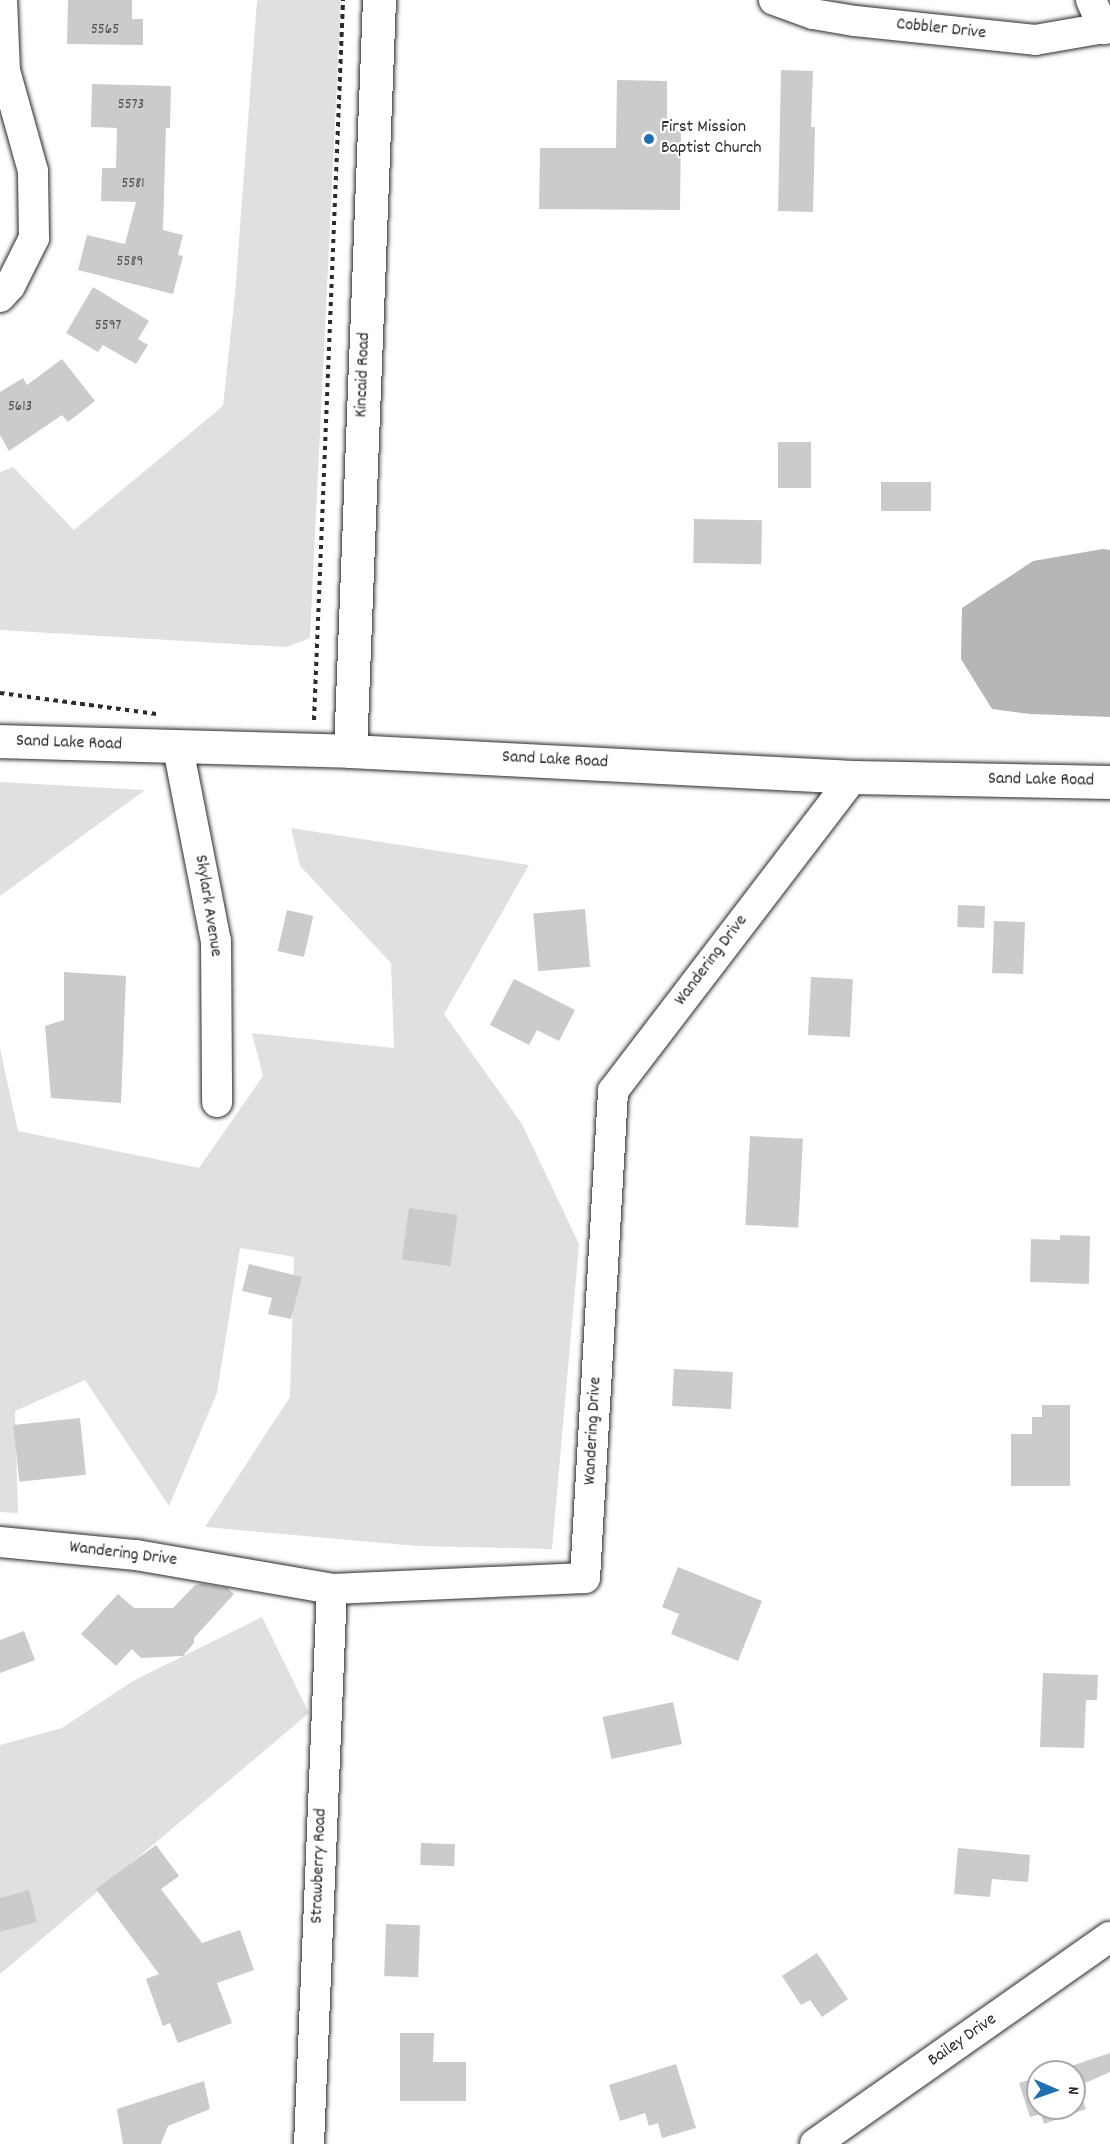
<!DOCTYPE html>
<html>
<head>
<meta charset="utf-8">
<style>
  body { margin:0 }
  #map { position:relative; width:1110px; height:2144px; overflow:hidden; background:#fff; font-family:Dekko,sans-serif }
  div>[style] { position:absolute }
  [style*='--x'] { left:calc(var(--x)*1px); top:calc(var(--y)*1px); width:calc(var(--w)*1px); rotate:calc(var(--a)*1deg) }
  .green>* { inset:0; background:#e0e0e0 }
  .water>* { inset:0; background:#b6b6b6 }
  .building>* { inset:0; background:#cbcbcb; transform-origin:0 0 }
  .path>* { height:4px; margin-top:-2px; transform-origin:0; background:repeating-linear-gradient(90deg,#2b2b2b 0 4.5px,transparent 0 9px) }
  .roads { filter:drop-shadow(0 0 2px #2b2b2b) drop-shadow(0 0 2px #2b2b2b) }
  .street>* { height:30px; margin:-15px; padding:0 15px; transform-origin:15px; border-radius:15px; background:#fff }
  .secondary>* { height:33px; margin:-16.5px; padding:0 16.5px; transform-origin:16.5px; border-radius:16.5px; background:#fff }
  .dots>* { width:16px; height:16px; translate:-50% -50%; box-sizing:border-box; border:3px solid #fff; border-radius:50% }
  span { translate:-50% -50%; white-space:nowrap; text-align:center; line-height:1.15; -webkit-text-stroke:4.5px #fff; paint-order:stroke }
  .number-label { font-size:15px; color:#535353 }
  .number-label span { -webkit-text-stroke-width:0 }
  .street-label { font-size:18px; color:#2b2b2b }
  .poi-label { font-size:18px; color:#2b2b2b }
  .left { translate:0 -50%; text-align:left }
  .north { position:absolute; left:1026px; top:2060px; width:60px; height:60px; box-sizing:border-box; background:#fff; border:2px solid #aaa; border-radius:50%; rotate:92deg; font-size:16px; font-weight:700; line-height:24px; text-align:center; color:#2b2b2b }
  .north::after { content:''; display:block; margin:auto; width:21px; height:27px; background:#1f6fb2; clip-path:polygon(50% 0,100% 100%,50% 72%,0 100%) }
</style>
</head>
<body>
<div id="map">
  <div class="green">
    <i style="clip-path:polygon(257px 0,341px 0,310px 638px,287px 647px,0 630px,0 472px,13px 467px,74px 530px,223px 406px,235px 294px)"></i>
    <i style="clip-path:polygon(0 782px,145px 790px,0 896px)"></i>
    <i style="clip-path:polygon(291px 828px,529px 865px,444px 1014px,522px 1124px,579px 1244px,552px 1549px,417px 1546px,205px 1527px,290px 1397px,294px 1257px,240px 1248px,217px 1393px,169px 1506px,85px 1380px,15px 1411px,18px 1513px,0 1512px,0 1048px,18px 1131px,199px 1168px,263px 1076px,252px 1033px,394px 1048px,391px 963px,300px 866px)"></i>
    <i style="clip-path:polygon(262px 1617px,309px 1713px,0 1974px,0 1745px,62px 1728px,133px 1681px)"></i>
  </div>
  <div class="water">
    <i style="clip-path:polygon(1103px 549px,1110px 550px,1110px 717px,1030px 714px,992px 709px,961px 659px,962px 608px,1033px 561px)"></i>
  </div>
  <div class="building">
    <i style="clip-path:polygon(68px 0,132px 0,132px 19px,143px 19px,143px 45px,67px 44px)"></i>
    <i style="clip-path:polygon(781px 70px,813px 71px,811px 127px,815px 127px,813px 212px,778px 211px)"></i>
    <i style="clip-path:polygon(617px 80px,667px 81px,667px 130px,681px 130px,680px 210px,539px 209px,540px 148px,616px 148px)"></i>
    <i style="clip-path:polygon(92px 84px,171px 86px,170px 128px,166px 128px,163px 230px,183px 235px,178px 255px,183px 256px,173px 294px,78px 270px,87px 235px,125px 244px,136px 202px,101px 201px,102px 168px,116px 168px,117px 128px,91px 127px)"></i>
    <i style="clip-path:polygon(93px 287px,149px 321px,138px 339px,148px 345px,136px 364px,103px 345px,98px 352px,66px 333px)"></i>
    <i style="clip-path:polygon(62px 359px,95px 401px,68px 422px,62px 415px,9px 451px,0 435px,0 392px,23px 378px,27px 385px)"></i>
    <i style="left:778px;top:442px;width:33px;height:46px"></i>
    <i style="left:881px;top:482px;width:50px;height:29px"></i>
    <i style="left:694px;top:519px;width:68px;height:44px;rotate:1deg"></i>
    <i style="left:958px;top:905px;width:27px;height:22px;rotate:2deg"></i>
    <i style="left:585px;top:909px;width:58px;height:52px;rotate:85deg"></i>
    <i style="left:287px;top:910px;width:27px;height:42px;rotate:13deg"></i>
    <i style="left:994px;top:921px;width:31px;height:52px;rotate:2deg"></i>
    <i style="clip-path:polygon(64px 972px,126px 976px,121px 1103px,51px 1098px,45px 1026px,64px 1020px)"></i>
    <i style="left:811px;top:977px;width:42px;height:58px;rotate:3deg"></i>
    <i style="clip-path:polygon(514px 979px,575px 1010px,559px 1041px,537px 1030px,529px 1045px,490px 1025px)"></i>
    <i style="left:750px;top:1136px;width:53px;height:89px;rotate:3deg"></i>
    <i style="left:409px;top:1208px;width:49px;height:52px;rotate:8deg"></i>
    <i style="clip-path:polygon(1060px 1235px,1090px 1236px,1089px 1284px,1030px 1282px,1031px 1239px,1060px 1240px)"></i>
    <i style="clip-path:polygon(249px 1264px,302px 1277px,291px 1319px,268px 1314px,272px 1298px,242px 1291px)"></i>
    <i style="left:674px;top:1369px;width:59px;height:37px;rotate:3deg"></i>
    <i style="clip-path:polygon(1042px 1405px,1070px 1405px,1070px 1486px,1011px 1486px,1011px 1434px,1032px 1434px,1032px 1417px,1042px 1417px)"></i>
    <i style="left:80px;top:1418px;width:57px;height:67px;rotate:84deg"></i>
    <i style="clip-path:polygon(678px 1567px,762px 1601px,738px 1661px,671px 1634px,679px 1614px,662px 1607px)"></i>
    <i style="clip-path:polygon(202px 1584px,227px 1588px,234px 1594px,194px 1638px,194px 1643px,183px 1656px,141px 1658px,132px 1649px,116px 1666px,81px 1634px,118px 1594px,134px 1608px,173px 1608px,195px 1585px)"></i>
    <i style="clip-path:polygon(24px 1631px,35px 1660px,0 1673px,0 1640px)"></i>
    <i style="clip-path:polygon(1043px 1673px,1098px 1675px,1097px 1700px,1086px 1700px,1084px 1748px,1040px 1747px)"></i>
    <i style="left:673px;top:1702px;width:43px;height:72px;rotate:78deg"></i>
    <i style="left:421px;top:1843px;width:34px;height:22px;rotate:2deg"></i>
    <i style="clip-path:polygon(156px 1845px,179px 1876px,161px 1889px,202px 1943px,240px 1930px,254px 1970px,217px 1983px,232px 2023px,178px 2043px,170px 2023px,163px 2026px,146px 1979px,159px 1974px,96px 1889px)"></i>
    <i style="clip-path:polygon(958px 1848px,1030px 1855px,1028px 1882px,992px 1879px,990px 1897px,954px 1894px)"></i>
    <i style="clip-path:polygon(29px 1890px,37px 1922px,0 1932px,0 1898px)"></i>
    <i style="left:386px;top:1924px;width:34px;height:52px;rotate:2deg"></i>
    <i style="clip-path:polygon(817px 1953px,848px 1999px,822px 2017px,810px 2000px,801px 2005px,782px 1976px)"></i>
    <i style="clip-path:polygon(400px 2033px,434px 2033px,433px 2062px,466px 2062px,466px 2101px,400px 2101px)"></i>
    <i style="clip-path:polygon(1110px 2053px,1110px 2072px,1083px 2084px,1086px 2093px,1081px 2095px,1086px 2109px,1044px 2124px,1041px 2114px,1030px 2117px,1019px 2083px,1038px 2077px,1038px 2108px,1074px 2108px,1074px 2072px,1053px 2072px)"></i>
    <i style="clip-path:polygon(676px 2064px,696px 2128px,662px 2138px,658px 2123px,649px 2126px,645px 2113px,620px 2121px,609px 2085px)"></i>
    <i style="clip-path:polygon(204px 2081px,210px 2109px,168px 2126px,161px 2144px,123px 2144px,117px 2109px)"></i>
  </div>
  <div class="path">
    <i style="--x:0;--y:693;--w:158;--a:7.6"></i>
    <i style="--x:314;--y:720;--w:721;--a:-87.69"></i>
  </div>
  <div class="roads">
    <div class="street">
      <i style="--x:774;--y:0;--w:41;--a:19.7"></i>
      <i style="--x:813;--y:14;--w:43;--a:9.5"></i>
      <i style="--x:855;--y:21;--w:181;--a:6"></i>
      <i style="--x:1035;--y:40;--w:76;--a:-9.8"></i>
      <i style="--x:1091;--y:0;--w:32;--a:66"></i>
      <i style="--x:0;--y:297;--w:15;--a:-48"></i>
      <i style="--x:10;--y:286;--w:54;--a:-63.4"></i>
      <i style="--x:34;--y:238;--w:67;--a:-90.9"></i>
      <i style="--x:33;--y:171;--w:104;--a:-105.6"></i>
      <i style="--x:5;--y:71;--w:71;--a:-92.4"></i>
      <i style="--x:178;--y:748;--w:197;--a:78.9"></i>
      <i style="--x:216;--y:941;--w:161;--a:89.6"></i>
      <i style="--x:0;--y:1542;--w:137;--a:5.5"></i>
      <i style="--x:136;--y:1555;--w:199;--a:9.8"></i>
      <i style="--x:332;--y:1589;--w:253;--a:-2.5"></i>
      <i style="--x:585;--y:1578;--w:488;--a:-86.7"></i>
      <i style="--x:613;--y:1091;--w:395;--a:-52.6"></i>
      <i style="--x:309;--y:2144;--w:555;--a:-87.63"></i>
      <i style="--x:815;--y:2144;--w:360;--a:-35.1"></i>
    </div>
    <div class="secondary">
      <i style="--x:0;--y:741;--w:350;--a:1.6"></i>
      <i style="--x:350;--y:751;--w:504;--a:2.96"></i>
      <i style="--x:853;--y:777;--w:257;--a:1.1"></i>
      <i style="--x:350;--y:751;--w:752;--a:-87.79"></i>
    </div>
  </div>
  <div class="dots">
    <i style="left:649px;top:139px;background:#1f6fb2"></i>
  </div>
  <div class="number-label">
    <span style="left:105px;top:31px">5565</span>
    <span style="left:131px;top:106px">5573</span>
    <span style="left:133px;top:185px">5581</span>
    <span style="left:130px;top:263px">5589</span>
    <span style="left:108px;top:327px">5597</span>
    <span style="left:20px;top:408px">5613</span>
  </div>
  <div class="street-label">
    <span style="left:941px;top:30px;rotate:6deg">Cobbler Drive</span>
    <span style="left:364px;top:375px;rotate:-88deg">Kincaid Road</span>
    <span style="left:69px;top:744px;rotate:2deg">Sand Lake Road</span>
    <span style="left:555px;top:761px;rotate:3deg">Sand Lake Road</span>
    <span style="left:1041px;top:781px;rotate:1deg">Sand Lake Road</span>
    <span style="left:207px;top:906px;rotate:81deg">Skylark Avenue</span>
    <span style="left:712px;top:961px;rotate:-53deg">Wandering Drive</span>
    <span style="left:594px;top:1431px;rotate:-87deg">Wandering Drive</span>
    <span style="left:123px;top:1555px;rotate:7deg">Wandering Drive</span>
    <span style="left:320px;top:1866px;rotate:-88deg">Strawberry Road</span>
    <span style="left:963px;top:2041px;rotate:-35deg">Bailey Drive</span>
  </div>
  <div class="poi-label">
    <span class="left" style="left:661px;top:139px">First Mission<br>Baptist Church</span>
  </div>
  <div class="north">N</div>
</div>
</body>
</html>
